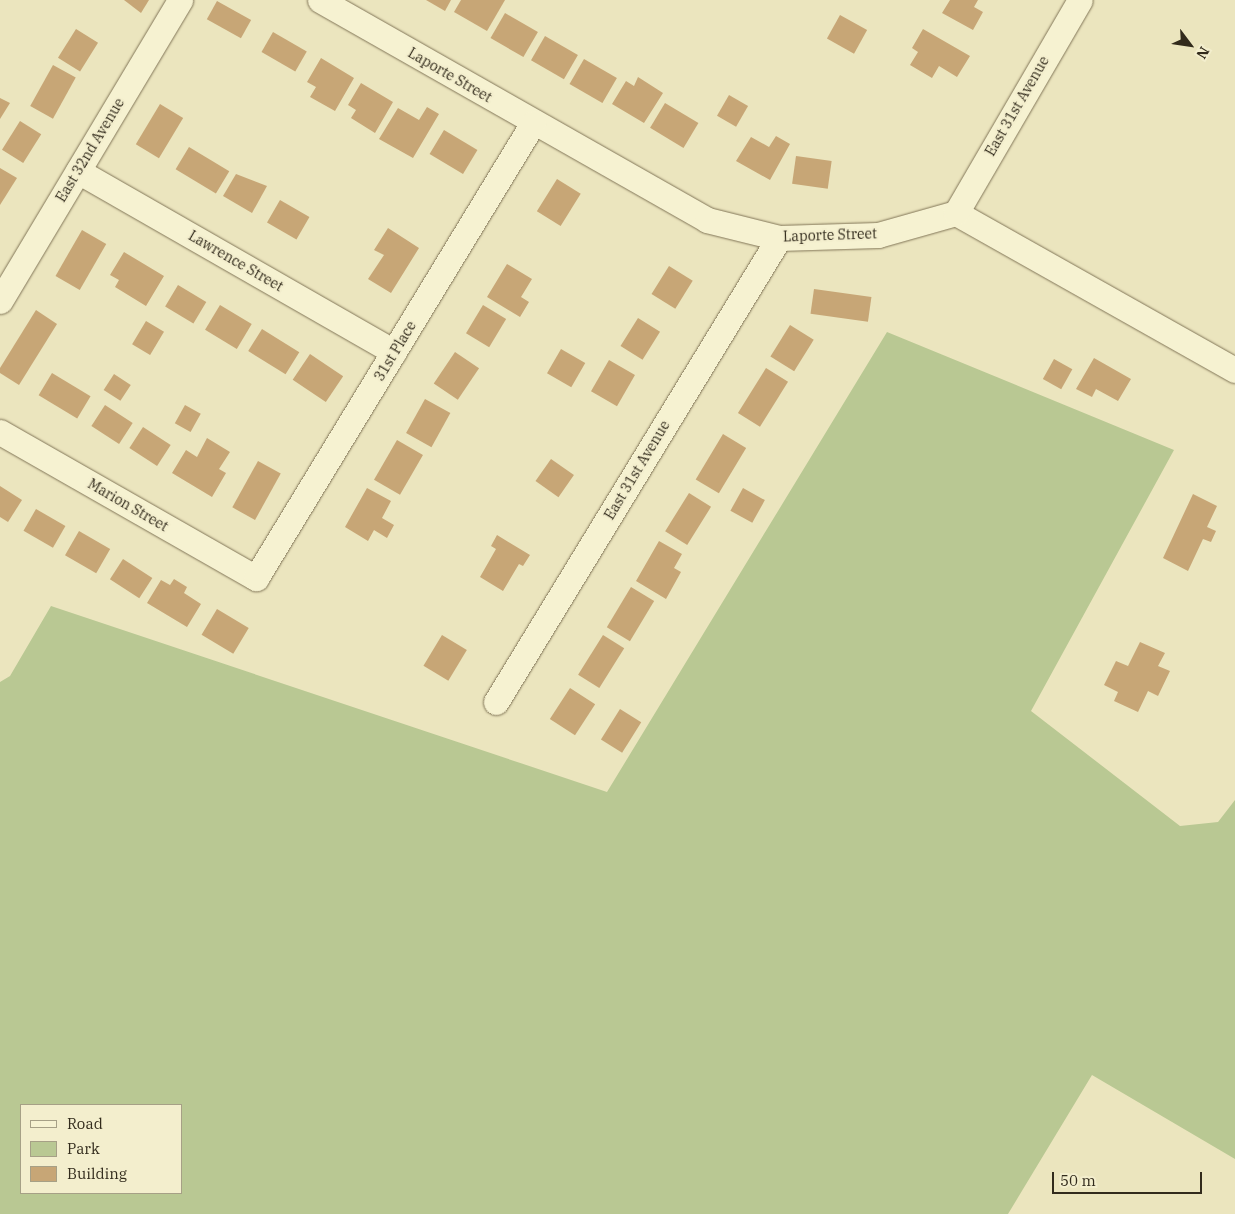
<!DOCTYPE html>
<html>
<head>
<meta charset="utf-8">
<style>
  body { margin:0 }
  #map { position:relative; width:1235px; height:1214px; overflow:hidden; background:#ebe5be; font-family:"IBM Plex Serif",serif }
  div>[style] { position:absolute }
  [style*='--x'] { left:calc(var(--x)*1px); top:calc(var(--y)*1px); width:calc(var(--w)*1px); rotate:calc(var(--a)*1deg) }
  .green>* { inset:0; background:#b9c893 }
  .building>* { inset:0; background:#c7a676; transform-origin:0 0 }
  .roads { filter:drop-shadow(0 0 1px #827658) drop-shadow(0 0 1px #827658) }
  .minor>* { height:25px; margin:-12.5px; padding:0 12.5px; transform-origin:12.5px; border-radius:12.5px; background:#f6f2d1 }
  span { translate:-50% -50%; white-space:nowrap; text-align:center; line-height:1.15; -webkit-text-stroke:4px #f3eecd; paint-order:stroke }
  .street-label { font-size:14px; color:#322b1c }
  .legend { position:absolute; left:20px; top:1104px; width:162px; height:90px; box-sizing:border-box; background:#f3eecd; border:1px solid #a6a086; margin:0; padding:6px 9px; list-style:none; font-size:15px; color:#322b1c }
  .legend li { display:flex; align-items:center; gap:10px; height:25px }
  .legend b { width:25px; border:1px solid #a6a086 }
  .north { position:absolute; left:1165px; top:20px; width:50px; height:50px; -webkit-text-stroke:4px #f3eecd; paint-order:stroke; rotate:121deg; font-size:14px; font-weight:700; line-height:20px; text-align:center; color:#322b1c }
  .north::after { content:''; display:block; margin:auto; width:18px; height:22px; background:#322b1c; clip-path:polygon(50% 0,100% 100%,50% 72%,0 100%) }
  .scale { position:absolute; left:1052px; top:1172px; width:150px; height:22px; box-sizing:border-box; border:2px solid #322b1c; border-top:0; padding-left:6px; font-size:15px; line-height:18px; white-space:nowrap; color:#322b1c; -webkit-text-stroke:4px #f3eecd; paint-order:stroke }
</style>
</head>
<body>
<div id="map">
  <div class="green">
    <i style="clip-path:polygon(evenodd,887px 332px,1174px 450px,1031px 711px,1180px 826px,1218px 822px,1235px 800px,1235px 1159px,1092px 1075px,1008px 1214px,0 1214px,0 682px,10px 676px,51px 606px,607px 792px,887px 332px,21px 1105px,181px 1105px,181px 1193px,21px 1193px,21px 1105px)"></i>
  </div>
  <div class="building">
    <i style="clip-path:polygon(124px 0,149px 0,141px 13px)"></i>
    <i style="clip-path:polygon(426px 0,451px 0,445px 11px)"></i>
    <i style="clip-path:polygon(461px 0,505px 0,487px 31px,454px 12px)"></i>
    <i style="clip-path:polygon(950px 0,978px 0,974px 7px,983px 12px,973px 30px,942px 13px)"></i>
    <i style="left:217px;top:1px;width:39px;height:21px;rotate:29deg"></i>
    <i style="left:505px;top:13px;width:38px;height:29px;rotate:30deg"></i>
    <i style="left:840px;top:15px;width:31px;height:27px;rotate:29deg"></i>
    <i style="left:76px;top:29px;width:26px;height:34px;rotate:32deg"></i>
    <i style="clip-path:polygon(923px 29px,970px 56px,957px 77px,939px 66px,932px 78px,910px 65px,918px 52px,912px 48px)"></i>
    <i style="left:273px;top:32px;width:39px;height:23px;rotate:30deg"></i>
    <i style="left:545px;top:36px;width:38px;height:28px;rotate:30deg"></i>
    <i style="clip-path:polygon(321px 58px,354px 78px,335px 111px,310px 97px,316px 87px,307px 82px)"></i>
    <i style="left:584px;top:59px;width:38px;height:29px;rotate:30deg"></i>
    <i style="left:53px;top:65px;width:26px;height:47px;rotate:29deg"></i>
    <i style="clip-path:polygon(638px 77px,663px 93px,644px 123px,612px 104px,626px 81px,634px 86px)"></i>
    <i style="clip-path:polygon(361px 83px,393px 102px,375px 133px,351px 118px,356px 110px,348px 105px)"></i>
    <i style="left:729px;top:95px;width:22px;height:24px;rotate:30deg"></i>
    <i style="clip-path:polygon(0 98px,10px 103px,0 119px)"></i>
    <i style="left:665px;top:103px;width:39px;height:29px;rotate:31deg"></i>
    <i style="left:160px;top:104px;width:27px;height:47px;rotate:31deg"></i>
    <i style="clip-path:polygon(427px 107px,439px 114px,413px 158px,379px 139px,398px 108px,419px 120px)"></i>
    <i style="left:20px;top:121px;width:25px;height:34px;rotate:32deg"></i>
    <i style="left:444px;top:130px;width:39px;height:28px;rotate:31deg"></i>
    <i style="clip-path:polygon(776px 136px,790px 144px,770px 180px,736px 161px,751px 137px,769px 147px)"></i>
    <i style="left:189px;top:147px;width:47px;height:26px;rotate:31deg"></i>
    <i style="left:796px;top:156px;width:36px;height:28px;rotate:8deg"></i>
    <i style="clip-path:polygon(0 168px,17px 178px,0 205px)"></i>
    <i style="clip-path:polygon(236px 174px,267px 186px,252px 213px,223px 196px)"></i>
    <i style="left:557px;top:179px;width:28px;height:38px;rotate:32deg"></i>
    <i style="left:280px;top:200px;width:34px;height:26px;rotate:30deg"></i>
    <i style="clip-path:polygon(388px 228px,419px 248px,391px 293px,368px 279px,384px 255px,374px 250px)"></i>
    <i style="left:82px;top:230px;width:28px;height:53px;rotate:30deg"></i>
    <i style="clip-path:polygon(124px 252px,164px 276px,146px 306px,115px 287px,119px 280px,110px 275px)"></i>
    <i style="clip-path:polygon(507px 264px,532px 279px,521px 297px,529px 302px,520px 317px,487px 297px)"></i>
    <i style="left:669px;top:266px;width:28px;height:33px;rotate:32deg"></i>
    <i style="left:178px;top:285px;width:33px;height:25px;rotate:31deg"></i>
    <i style="left:814px;top:289px;width:58px;height:25px;rotate:8deg"></i>
    <i style="left:220px;top:305px;width:37px;height:29px;rotate:31deg"></i>
    <i style="left:483px;top:305px;width:27px;height:33px;rotate:31deg"></i>
    <i style="clip-path:polygon(36px 310px,57px 324px,19px 385px,0 373px,0 368px)"></i>
    <i style="left:638px;top:318px;width:26px;height:33px;rotate:32deg"></i>
    <i style="left:146px;top:321px;width:21px;height:27px;rotate:31deg"></i>
    <i style="left:790px;top:325px;width:28px;height:37px;rotate:32deg"></i>
    <i style="left:262px;top:329px;width:44px;height:26px;rotate:32deg"></i>
    <i style="left:561px;top:349px;width:28px;height:28px;rotate:30deg"></i>
    <i style="left:455px;top:352px;width:29px;height:38px;rotate:34deg"></i>
    <i style="left:310px;top:354px;width:40px;height:31px;rotate:34deg"></i>
    <i style="clip-path:polygon(1094px 358px,1131px 379px,1118px 401px,1096px 389px,1092px 397px,1076px 389px)"></i>
    <i style="left:1054px;top:359px;width:21px;height:23px;rotate:29deg"></i>
    <i style="left:609px;top:360px;width:30px;height:36px;rotate:30deg"></i>
    <i style="left:766px;top:368px;width:26px;height:53px;rotate:32deg"></i>
    <i style="left:52px;top:373px;width:45px;height:26px;rotate:31deg"></i>
    <i style="left:114px;top:374px;width:20px;height:19px;rotate:33deg"></i>
    <i style="left:425px;top:399px;width:29px;height:39px;rotate:29deg"></i>
    <i style="left:105px;top:405px;width:33px;height:25px;rotate:33deg"></i>
    <i style="left:185px;top:405px;width:18px;height:21px;rotate:29deg"></i>
    <i style="left:143px;top:427px;width:33px;height:25px;rotate:33deg"></i>
    <i style="left:723px;top:434px;width:27px;height:53px;rotate:31deg"></i>
    <i style="clip-path:polygon(207px 438px,230px 452px,219px 469px,226px 473px,212px 497px,172px 473px,186px 450px,197px 457px)"></i>
    <i style="left:397px;top:440px;width:30px;height:46px;rotate:30deg"></i>
    <i style="left:551px;top:459px;width:28px;height:27px;rotate:35deg"></i>
    <i style="left:258px;top:461px;width:26px;height:53px;rotate:29deg"></i>
    <i style="clip-path:polygon(0 486px,22px 500px,8px 522px,0 517px)"></i>
    <i style="clip-path:polygon(367px 488px,391px 501px,382px 518px,394px 525px,387px 538px,374px 530px,368px 541px,345px 527px)"></i>
    <i style="left:743px;top:488px;width:25px;height:26px;rotate:29deg"></i>
    <i style="left:689px;top:493px;width:26px;height:45px;rotate:32deg"></i>
    <i style="clip-path:polygon(1193px 494px,1217px 506px,1207px 527px,1216px 531px,1211px 542px,1203px 539px,1188px 571px,1163px 558px)"></i>
    <i style="left:36px;top:509px;width:34px;height:25px;rotate:30deg"></i>
    <i style="left:79px;top:531px;width:36px;height:28px;rotate:30deg"></i>
    <i style="clip-path:polygon(497px 535px,530px 555px,523px 566px,519px 564px,503px 591px,480px 577px,496px 549px,491px 546px)"></i>
    <i style="clip-path:polygon(659px 541px,682px 554px,674px 568px,681px 572px,666px 599px,636px 581px)"></i>
    <i style="left:123px;top:559px;width:35px;height:24px;rotate:33deg"></i>
    <i style="clip-path:polygon(174px 579px,187px 587px,184px 593px,201px 604px,187px 627px,147px 603px,161px 580px,170px 585px)"></i>
    <i style="left:631px;top:587px;width:27px;height:47px;rotate:31deg"></i>
    <i style="left:217px;top:609px;width:37px;height:30px;rotate:31deg"></i>
    <i style="left:442px;top:635px;width:29px;height:36px;rotate:31deg"></i>
    <i style="left:603px;top:635px;width:25px;height:47px;rotate:32deg"></i>
    <i style="clip-path:polygon(1140px 642px,1165px 653px,1158px 666px,1170px 671px,1158px 696px,1148px 691px,1138px 712px,1114px 701px,1118px 692px,1104px 685px,1116px 661px,1128px 666px)"></i>
    <i style="left:570px;top:688px;width:30px;height:37px;rotate:33deg"></i>
    <i style="left:620px;top:709px;width:25px;height:36px;rotate:32deg"></i>
  </div>
  <div class="roads">
    <div class="minor">
      <i style="--x:320;--y:0;--w:445;--a:29.6"></i>
      <i style="--x:707;--y:220;--w:74;--a:14"></i>
      <i style="--x:779;--y:238;--w:99;--a:-1.7"></i>
      <i style="--x:878;--y:235;--w:81;--a:-15.8"></i>
      <i style="--x:956;--y:213;--w:320;--a:29.4"></i>
      <i style="--x:78;--y:171;--w:364;--a:29.8"></i>
      <i style="--x:956;--y:213;--w:246;--a:-59.8"></i>
      <i style="--x:0;--y:301;--w:351;--a:-59.1"></i>
      <i style="--x:0;--y:432;--w:295;--a:29.7"></i>
      <i style="--x:256;--y:578;--w:533;--a:-58.67"></i>
      <i style="--x:496;--y:702;--w:543;--a:-58.62"></i>
    </div>
  </div>
  <div class="street-label">
    <span style="left:450px;top:75px;rotate:30deg">Laporte Street</span>
    <span style="left:1017px;top:106px;rotate:-60deg">East 31st Avenue</span>
    <span style="left:90px;top:150px;rotate:-59deg">East 32nd Avenue</span>
    <span style="left:830px;top:235px;rotate:-2deg">Laporte Street</span>
    <span style="left:236px;top:261px;rotate:30deg">Lawrence Street</span>
    <span style="left:395px;top:351px;rotate:-59deg">31st Place</span>
    <span style="left:637px;top:470px;rotate:-59deg">East 31st Avenue</span>
    <span style="left:128px;top:505px;rotate:30deg">Marion Street</span>
  </div>
  <ul class="legend">
  <li><b style="height:6px;background:#f6f2d1"></b>Road</li>
  <li><b style="height:14px;background:#b9c893"></b>Park</li>
  <li><b style="height:14px;background:#c7a676"></b>Building</li>
  </ul>
  <div class="north">N</div>
  <div class="scale">50 m</div>
</div>
</body>
</html>
